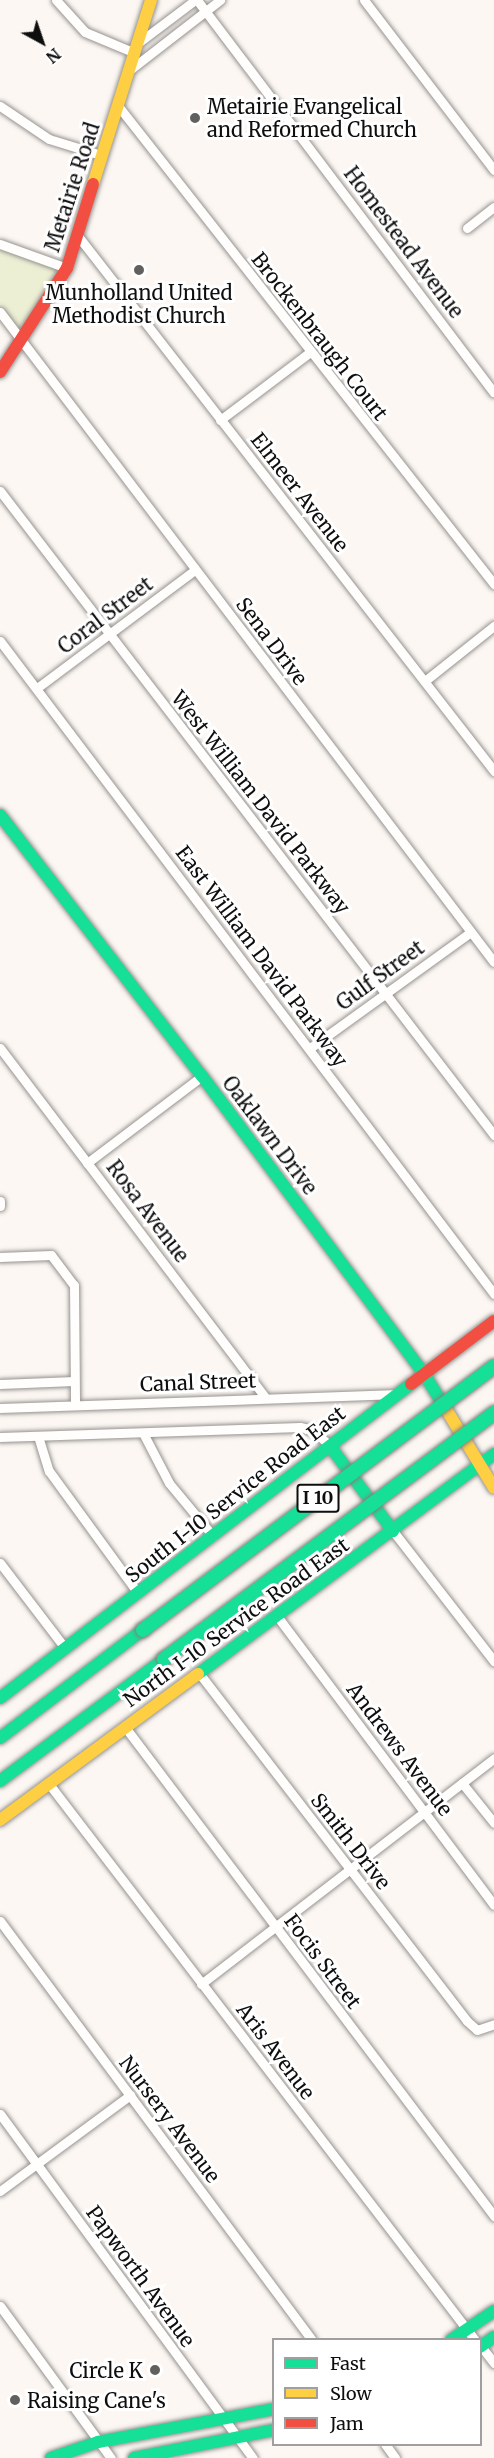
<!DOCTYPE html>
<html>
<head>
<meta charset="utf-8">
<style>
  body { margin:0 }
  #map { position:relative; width:494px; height:2458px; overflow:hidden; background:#fcf7f2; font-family:Merriweather,serif }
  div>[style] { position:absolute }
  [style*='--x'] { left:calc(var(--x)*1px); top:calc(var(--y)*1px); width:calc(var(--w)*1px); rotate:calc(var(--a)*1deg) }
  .green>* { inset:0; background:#ecefd3 }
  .roads { filter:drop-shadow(0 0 2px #959391) drop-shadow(0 0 2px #959391) }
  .street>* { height:9px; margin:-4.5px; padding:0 4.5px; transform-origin:4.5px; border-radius:4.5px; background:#fffefd }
  .fast>* { height:12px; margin:-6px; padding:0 6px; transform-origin:6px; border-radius:6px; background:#16e098 }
  .slow>* { height:12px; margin:-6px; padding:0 6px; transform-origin:6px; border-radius:6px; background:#ffcf43 }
  .jam>* { height:12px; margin:-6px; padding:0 6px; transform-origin:6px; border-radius:6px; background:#f24e42 }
  .bridges { filter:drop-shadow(0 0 2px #82807e) drop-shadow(0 0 2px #82807e) }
  .fast-bridge>* { height:14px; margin:-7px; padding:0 7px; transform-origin:7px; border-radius:7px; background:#16e098 }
  .dots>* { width:16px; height:16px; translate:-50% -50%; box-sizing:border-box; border:3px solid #fff; border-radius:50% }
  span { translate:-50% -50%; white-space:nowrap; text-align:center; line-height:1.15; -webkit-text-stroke:6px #fff; paint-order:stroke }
  .shield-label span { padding:2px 4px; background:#fff; border:2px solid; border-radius:4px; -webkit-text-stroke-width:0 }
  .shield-label { font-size:18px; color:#0e0e0e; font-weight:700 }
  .poi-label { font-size:20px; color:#0e0e0e }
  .left { translate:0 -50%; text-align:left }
  .right { translate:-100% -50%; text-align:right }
  .street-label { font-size:20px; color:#0e0e0e }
  .legend { position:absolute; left:272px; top:2338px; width:210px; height:108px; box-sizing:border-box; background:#fff; border:2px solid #9f9f9f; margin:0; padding:8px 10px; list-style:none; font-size:18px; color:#0e0e0e }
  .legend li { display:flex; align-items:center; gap:12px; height:30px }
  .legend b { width:30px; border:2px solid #9f9f9f }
  .north { position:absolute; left:12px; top:12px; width:60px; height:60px; -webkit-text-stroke:4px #fff; paint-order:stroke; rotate:140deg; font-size:16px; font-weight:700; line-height:24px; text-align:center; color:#0e0e0e }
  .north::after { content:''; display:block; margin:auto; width:21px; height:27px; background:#0e0e0e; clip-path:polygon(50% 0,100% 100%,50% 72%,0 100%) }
</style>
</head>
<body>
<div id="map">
  <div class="green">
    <i style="clip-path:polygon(0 244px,67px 268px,22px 341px,0 307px)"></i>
  </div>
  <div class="roads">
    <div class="street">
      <i style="--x:56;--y:0;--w:43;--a:47.8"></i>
      <i style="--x:85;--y:32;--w:54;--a:22.8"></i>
      <i style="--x:197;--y:0;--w:492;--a:52.9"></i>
      <i style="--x:364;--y:0;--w:214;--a:52.6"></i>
      <i style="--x:138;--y:43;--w:71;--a:-37"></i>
      <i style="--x:131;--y:69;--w:113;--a:-37.8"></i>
      <i style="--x:0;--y:106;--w:59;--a:34"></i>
      <i style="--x:49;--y:139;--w:54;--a:17.1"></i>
      <i style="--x:119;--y:107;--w:607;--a:51.83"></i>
      <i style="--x:467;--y:228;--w:34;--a:-38"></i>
      <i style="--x:78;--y:236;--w:678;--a:52.13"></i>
      <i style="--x:0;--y:244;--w:71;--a:19.7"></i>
      <i style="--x:0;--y:312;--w:816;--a:52.77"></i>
      <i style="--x:220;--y:420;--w:111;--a:-37"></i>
      <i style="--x:0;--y:491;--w:812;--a:52.51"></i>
      <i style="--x:0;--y:641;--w:819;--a:52.89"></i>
      <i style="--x:426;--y:680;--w:87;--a:-38.5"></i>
      <i style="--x:37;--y:688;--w:197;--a:-36.8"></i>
      <i style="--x:0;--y:1048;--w:438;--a:52.8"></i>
      <i style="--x:310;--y:1048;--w:198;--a:-35.8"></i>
      <i style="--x:87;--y:1163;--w:144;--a:-37.1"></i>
      <i style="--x:0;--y:1201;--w:5;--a:90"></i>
      <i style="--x:0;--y:1257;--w:51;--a:-2.2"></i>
      <i style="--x:51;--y:1255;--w:38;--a:53"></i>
      <i style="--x:74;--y:1285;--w:120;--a:89.5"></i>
      <i style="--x:0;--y:1384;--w:74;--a:-2.3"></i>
      <i style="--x:0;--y:1408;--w:398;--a:-2"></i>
      <i style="--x:143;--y:1433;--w:56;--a:62.5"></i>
      <i style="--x:169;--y:1483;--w:69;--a:50.3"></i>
      <i style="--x:38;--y:1436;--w:37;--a:73"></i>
      <i style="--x:49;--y:1471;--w:151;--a:53.9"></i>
      <i style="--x:0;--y:1437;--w:300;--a:-1.9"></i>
      <i style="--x:300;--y:1427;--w:13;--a:13"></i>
      <i style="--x:313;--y:1430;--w:23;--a:43"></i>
      <i style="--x:393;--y:1531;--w:165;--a:52.2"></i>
      <i style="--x:0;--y:1563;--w:107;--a:52.6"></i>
      <i style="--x:277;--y:1616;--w:361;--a:53.1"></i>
      <i style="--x:199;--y:1673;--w:439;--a:52.4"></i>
      <i style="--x:467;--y:2021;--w:13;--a:42"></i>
      <i style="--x:477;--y:2030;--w:18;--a:-19"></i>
      <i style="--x:125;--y:1727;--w:613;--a:52.96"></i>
      <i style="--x:462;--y:1783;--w:51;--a:51.3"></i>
      <i style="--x:49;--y:1784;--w:700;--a:52.54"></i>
      <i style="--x:0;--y:1921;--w:522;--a:53.33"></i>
      <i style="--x:201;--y:1984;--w:370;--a:-37.6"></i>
      <i style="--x:0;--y:2114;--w:427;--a:53.7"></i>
      <i style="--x:0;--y:2191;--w:162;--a:-36.4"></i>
      <i style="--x:0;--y:2306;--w:188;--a:53.9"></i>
      <i style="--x:480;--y:2345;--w:23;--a:52"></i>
      <i style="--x:385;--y:2444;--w:17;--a:54"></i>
    </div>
    <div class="fast">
      <i style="--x:0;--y:815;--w:330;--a:52.3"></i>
      <i style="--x:202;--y:1076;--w:372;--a:53.3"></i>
      <i style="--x:424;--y:1374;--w:41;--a:57.8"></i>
      <i style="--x:330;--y:1446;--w:106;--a:53.5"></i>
      <i style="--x:198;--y:1674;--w:369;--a:-36.6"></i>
      <i style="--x:0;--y:1698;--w:517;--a:-37.38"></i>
      <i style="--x:0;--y:1738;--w:179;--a:-37.1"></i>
      <i style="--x:0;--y:1781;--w:204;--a:-36.6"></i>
      <i style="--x:451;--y:2340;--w:52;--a:-34"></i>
      <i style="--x:480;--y:2347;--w:17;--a:-36"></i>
      <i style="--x:51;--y:2458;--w:50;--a:-18.8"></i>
      <i style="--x:98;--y:2442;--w:179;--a:-10.6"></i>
      <i style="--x:134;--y:2458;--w:143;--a:-11.3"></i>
    </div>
    <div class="slow">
      <i style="--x:93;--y:184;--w:193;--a:-72.5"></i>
      <i style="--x:446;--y:1409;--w:92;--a:58.7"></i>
      <i style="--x:0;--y:1820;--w:246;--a:-36.4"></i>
    </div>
    <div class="jam">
      <i style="--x:0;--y:372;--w:124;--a:-57.2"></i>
      <i style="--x:67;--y:268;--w:88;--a:-72.8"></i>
      <i style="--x:411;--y:1384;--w:104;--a:-37.2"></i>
    </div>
  </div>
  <div class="bridges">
    <div class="fast-bridge">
      <i style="--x:143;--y:1630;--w:439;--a:-36.9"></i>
      <i style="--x:164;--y:1659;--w:412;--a:-36.7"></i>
    </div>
  </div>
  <div class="dots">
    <i style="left:195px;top:118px;background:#61605e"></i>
    <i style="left:139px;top:270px;background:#61605e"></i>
    <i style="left:155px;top:2370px;background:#61605e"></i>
    <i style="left:15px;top:2400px;background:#61605e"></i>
  </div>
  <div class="shield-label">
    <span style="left:318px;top:1498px">I 10</span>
  </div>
  <div class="poi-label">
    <span class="left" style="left:207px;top:118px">Metairie Evangelical<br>and Reformed Church</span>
    <span style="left:139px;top:304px">Munholland United<br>Methodist Church</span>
    <span class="right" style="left:143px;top:2370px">Circle K</span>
    <span class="left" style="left:27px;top:2400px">Raising Cane's</span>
  </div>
  <div class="street-label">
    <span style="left:72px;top:187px;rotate:-72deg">Metairie Road</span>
    <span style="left:404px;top:242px;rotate:53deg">Homestead Avenue</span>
    <span style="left:320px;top:336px;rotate:52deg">Brockenbraugh Court</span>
    <span style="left:300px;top:492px;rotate:52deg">Elmeer Avenue</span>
    <span style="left:105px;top:615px;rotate:-37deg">Coral Street</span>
    <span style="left:272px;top:641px;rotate:53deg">Sena Drive</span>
    <span style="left:261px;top:802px;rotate:52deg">West William David Parkway</span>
    <span style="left:262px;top:956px;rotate:53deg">East William David Parkway</span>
    <span style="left:380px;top:975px;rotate:-36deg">Gulf Street</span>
    <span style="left:270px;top:1135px;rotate:53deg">Oaklawn Drive</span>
    <span style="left:148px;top:1211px;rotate:53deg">Rosa Avenue</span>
    <span style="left:198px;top:1382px;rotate:-2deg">Canal Street</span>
    <span style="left:235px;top:1494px;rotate:-38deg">South I-10 Service Road East</span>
    <span style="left:236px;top:1622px;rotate:-36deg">North I-10 Service Road East</span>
    <span style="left:400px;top:1749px;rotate:53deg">Andrews Avenue</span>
    <span style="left:351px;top:1841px;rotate:52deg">Smith Drive</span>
    <span style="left:323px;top:1961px;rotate:53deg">Focis Street</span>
    <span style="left:276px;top:2051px;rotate:53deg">Aris Avenue</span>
    <span style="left:170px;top:2119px;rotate:53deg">Nursery Avenue</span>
    <span style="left:141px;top:2276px;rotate:54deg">Papworth Avenue</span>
  </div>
  <ul class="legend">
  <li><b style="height:8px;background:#16e098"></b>Fast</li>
  <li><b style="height:8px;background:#ffcf43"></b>Slow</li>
  <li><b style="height:8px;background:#f24e42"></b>Jam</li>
  </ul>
  <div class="north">N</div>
</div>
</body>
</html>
